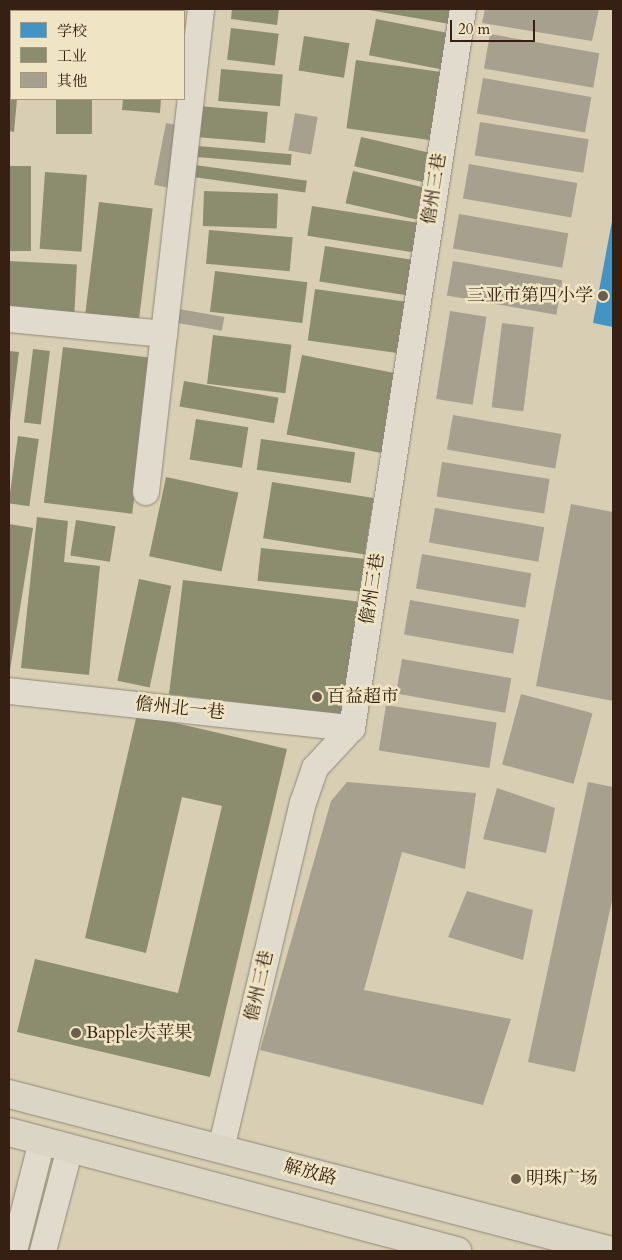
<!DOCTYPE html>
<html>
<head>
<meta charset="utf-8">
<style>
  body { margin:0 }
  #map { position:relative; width:622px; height:1260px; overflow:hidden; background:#d8ceb3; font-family:Cardo,"Noto Serif SC",serif }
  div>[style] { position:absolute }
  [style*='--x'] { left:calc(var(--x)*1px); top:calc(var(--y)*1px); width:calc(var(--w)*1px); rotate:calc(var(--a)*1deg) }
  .schools>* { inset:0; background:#4393c3 }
  .industry>* { inset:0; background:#8c8c6e; transform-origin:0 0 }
  .building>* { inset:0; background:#a8a08e; transform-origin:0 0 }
  .roads { filter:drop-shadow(0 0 1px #8f8776) drop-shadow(0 0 1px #8f8776) }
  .minor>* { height:26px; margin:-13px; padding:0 13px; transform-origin:13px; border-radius:13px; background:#e0dbcd }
  .primary>* { height:28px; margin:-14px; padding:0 14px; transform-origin:14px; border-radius:14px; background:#dbd5c5 }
  .dots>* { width:14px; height:14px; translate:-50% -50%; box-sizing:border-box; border:2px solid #efe4c4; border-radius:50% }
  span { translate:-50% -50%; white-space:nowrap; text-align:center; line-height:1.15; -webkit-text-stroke:5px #efe4c4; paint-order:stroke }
  .street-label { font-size:18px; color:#352013 }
  .poi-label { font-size:18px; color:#352013 }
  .right { translate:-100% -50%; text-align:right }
  .left { translate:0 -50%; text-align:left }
  .frame { position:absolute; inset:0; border:10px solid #352013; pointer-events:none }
  .legend { position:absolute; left:10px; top:10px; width:175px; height:90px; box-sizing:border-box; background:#efe4c4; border:1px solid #a5967d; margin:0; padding:6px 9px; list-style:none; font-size:15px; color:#352013 }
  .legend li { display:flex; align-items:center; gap:10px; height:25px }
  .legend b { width:25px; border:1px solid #a5967d }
  .scale { position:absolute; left:450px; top:20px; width:85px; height:22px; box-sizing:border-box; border:2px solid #352013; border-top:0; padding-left:6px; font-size:15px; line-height:18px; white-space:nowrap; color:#352013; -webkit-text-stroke:4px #efe4c4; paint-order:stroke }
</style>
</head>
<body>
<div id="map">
  <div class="schools">
    <i style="clip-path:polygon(612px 221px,613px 221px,613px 327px,593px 323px)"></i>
  </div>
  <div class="industry">
    <i style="clip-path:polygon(232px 9px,279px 9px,277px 25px,231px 19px)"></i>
    <i style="clip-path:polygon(363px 9px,452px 9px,450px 24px)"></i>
    <i style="clip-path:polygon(9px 15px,11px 99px,17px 99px,14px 132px,9px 131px)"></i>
    <i style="left:376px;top:19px;width:76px;height:37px;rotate:11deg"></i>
    <i style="left:231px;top:28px;width:48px;height:32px;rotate:7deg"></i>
    <i style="left:304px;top:36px;width:46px;height:35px;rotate:9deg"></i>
    <i style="left:356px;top:60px;width:86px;height:69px;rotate:8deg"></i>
    <i style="left:221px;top:69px;width:62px;height:32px;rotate:5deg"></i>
    <i style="left:56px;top:99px;width:36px;height:35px"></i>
    <i style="clip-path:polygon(123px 99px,161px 99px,160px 113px,122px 110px)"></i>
    <i style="left:199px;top:106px;width:69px;height:31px;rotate:5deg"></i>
    <i style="left:361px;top:137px;width:77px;height:30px;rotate:13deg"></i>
    <i style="left:198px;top:146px;width:94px;height:11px;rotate:5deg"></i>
    <i style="left:195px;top:165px;width:113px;height:12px;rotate:8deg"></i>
    <i style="left:9px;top:166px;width:22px;height:85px"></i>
    <i style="left:353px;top:171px;width:74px;height:33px;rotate:13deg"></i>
    <i style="left:45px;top:172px;width:42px;height:77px;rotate:4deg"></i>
    <i style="left:204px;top:191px;width:74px;height:35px;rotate:2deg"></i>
    <i style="left:99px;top:202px;width:54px;height:116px;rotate:7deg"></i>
    <i style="left:312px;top:206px;width:107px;height:30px;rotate:9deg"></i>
    <i style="left:209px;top:230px;width:84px;height:34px;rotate:5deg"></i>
    <i style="left:325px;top:246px;width:93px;height:36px;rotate:9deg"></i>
    <i style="left:9px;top:261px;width:68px;height:51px;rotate:3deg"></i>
    <i style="left:215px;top:271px;width:93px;height:41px;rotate:7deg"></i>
    <i style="left:315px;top:289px;width:92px;height:52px;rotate:8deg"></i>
    <i style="left:213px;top:335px;width:79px;height:49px;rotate:7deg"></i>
    <i style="left:63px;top:347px;width:89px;height:157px;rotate:7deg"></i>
    <i style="left:33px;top:349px;width:17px;height:74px;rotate:7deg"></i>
    <i style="clip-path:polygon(9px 351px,19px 352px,10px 421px,9px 421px)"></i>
    <i style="left:302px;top:355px;width:98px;height:81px;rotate:11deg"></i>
    <i style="left:184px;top:381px;width:96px;height:26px;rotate:10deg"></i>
    <i style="left:196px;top:419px;width:53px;height:41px;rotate:9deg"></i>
    <i style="left:18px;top:436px;width:21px;height:68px;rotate:8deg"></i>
    <i style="left:261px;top:439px;width:95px;height:31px;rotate:8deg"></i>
    <i style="left:166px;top:477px;width:74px;height:81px;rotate:12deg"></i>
    <i style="left:272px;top:482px;width:103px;height:57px;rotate:9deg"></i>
    <i style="clip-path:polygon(37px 517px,68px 521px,64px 562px,100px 566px,89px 675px,21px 668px)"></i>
    <i style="left:76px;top:520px;width:40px;height:36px;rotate:9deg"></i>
    <i style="clip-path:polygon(9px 524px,33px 528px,10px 670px,9px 670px)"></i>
    <i style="left:261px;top:548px;width:110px;height:33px;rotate:6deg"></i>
    <i style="left:139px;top:579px;width:33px;height:104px;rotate:12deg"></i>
    <i style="left:183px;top:580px;width:180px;height:115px;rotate:7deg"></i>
    <i style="clip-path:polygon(137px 714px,287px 749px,210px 1077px,17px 1032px,35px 959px,178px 993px,222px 806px,182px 797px,146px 953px,85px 938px)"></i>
  </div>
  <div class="building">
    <i style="clip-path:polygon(485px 9px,599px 9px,592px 41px,482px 23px)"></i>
    <i style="left:490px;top:34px;width:111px;height:35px;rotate:10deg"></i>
    <i style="left:483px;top:78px;width:110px;height:36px;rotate:10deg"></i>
    <i style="left:295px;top:113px;width:23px;height:38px;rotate:10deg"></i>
    <i style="left:480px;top:122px;width:110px;height:34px;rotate:9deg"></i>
    <i style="left:166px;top:123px;width:15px;height:63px;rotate:11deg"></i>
    <i style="left:469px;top:164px;width:110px;height:35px;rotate:10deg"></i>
    <i style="left:459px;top:214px;width:111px;height:35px;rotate:10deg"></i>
    <i style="left:453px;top:261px;width:111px;height:35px;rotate:10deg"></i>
    <i style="left:179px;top:309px;width:46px;height:14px;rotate:10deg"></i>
    <i style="left:450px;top:311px;width:37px;height:89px;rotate:9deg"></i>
    <i style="left:502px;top:323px;width:32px;height:85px;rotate:7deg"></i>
    <i style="left:453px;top:415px;width:110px;height:35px;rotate:10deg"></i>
    <i style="left:442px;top:462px;width:109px;height:35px;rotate:9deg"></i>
    <i style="clip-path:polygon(571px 504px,613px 512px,613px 701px,536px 686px)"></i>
    <i style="left:435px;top:508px;width:111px;height:35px;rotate:10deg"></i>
    <i style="left:422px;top:554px;width:111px;height:35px;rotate:10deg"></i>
    <i style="left:410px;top:600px;width:111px;height:35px;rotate:10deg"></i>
    <i style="left:402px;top:659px;width:111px;height:35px;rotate:10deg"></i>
    <i style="left:521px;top:694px;width:74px;height:73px;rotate:15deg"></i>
    <i style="left:386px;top:705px;width:112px;height:46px;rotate:9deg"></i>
    <i style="clip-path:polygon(347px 782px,476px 793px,465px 869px,402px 852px,364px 990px,511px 1019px,483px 1105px,260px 1050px,331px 801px)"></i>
    <i style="clip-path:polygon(588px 782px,613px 787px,613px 896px,575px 1072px,528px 1062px)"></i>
    <i style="clip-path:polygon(497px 788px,555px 808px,546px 853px,483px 839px)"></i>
    <i style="clip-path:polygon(467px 891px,533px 910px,523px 960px,448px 937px)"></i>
  </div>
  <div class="roads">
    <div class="minor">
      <i style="--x:9;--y:319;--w:156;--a:5.5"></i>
      <i style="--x:146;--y:492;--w:486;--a:-83.5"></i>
      <i style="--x:9;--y:691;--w:345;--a:6.2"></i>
      <i style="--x:221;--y:1149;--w:356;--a:-76.7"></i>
      <i style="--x:303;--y:803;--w:37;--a:-71"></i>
      <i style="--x:315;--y:768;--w:54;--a:-47.2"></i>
      <i style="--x:352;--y:728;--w:728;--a:-81.22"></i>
      <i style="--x:14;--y:1251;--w:114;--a:-75.7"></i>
      <i style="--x:43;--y:1251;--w:106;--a:-75.3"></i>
    </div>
    <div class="primary">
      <i style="--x:9;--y:1094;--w:623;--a:14.59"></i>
      <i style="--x:9;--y:1132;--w:464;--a:14.9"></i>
    </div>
  </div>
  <div class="dots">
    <i style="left:603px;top:296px;background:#6e5d4b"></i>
    <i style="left:317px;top:697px;background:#6e5d4b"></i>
    <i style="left:76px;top:1033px;background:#6e5d4b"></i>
    <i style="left:516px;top:1179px;background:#6e5d4b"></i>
  </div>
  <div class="street-label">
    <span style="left:435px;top:189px;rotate:-81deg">儋州三巷</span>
    <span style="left:373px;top:589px;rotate:-81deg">儋州三巷</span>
    <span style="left:180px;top:709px;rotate:6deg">儋州北一巷</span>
    <span style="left:260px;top:986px;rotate:-77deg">儋州三巷</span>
    <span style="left:310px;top:1173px;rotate:15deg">解放路</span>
  </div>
  <div class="poi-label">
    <span class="right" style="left:593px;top:296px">三亚市第四小学</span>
    <span class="left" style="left:327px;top:697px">百益超市</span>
    <span class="left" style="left:86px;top:1033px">Bapple大苹果</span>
    <span class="left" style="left:526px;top:1179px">明珠广场</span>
  </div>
  <div class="frame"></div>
  <ul class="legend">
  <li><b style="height:14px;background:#4393c3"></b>学校</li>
  <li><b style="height:14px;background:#8c8c6e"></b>工业</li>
  <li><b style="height:14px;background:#a8a08e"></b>其他</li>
  </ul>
  <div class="scale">20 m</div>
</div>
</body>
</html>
